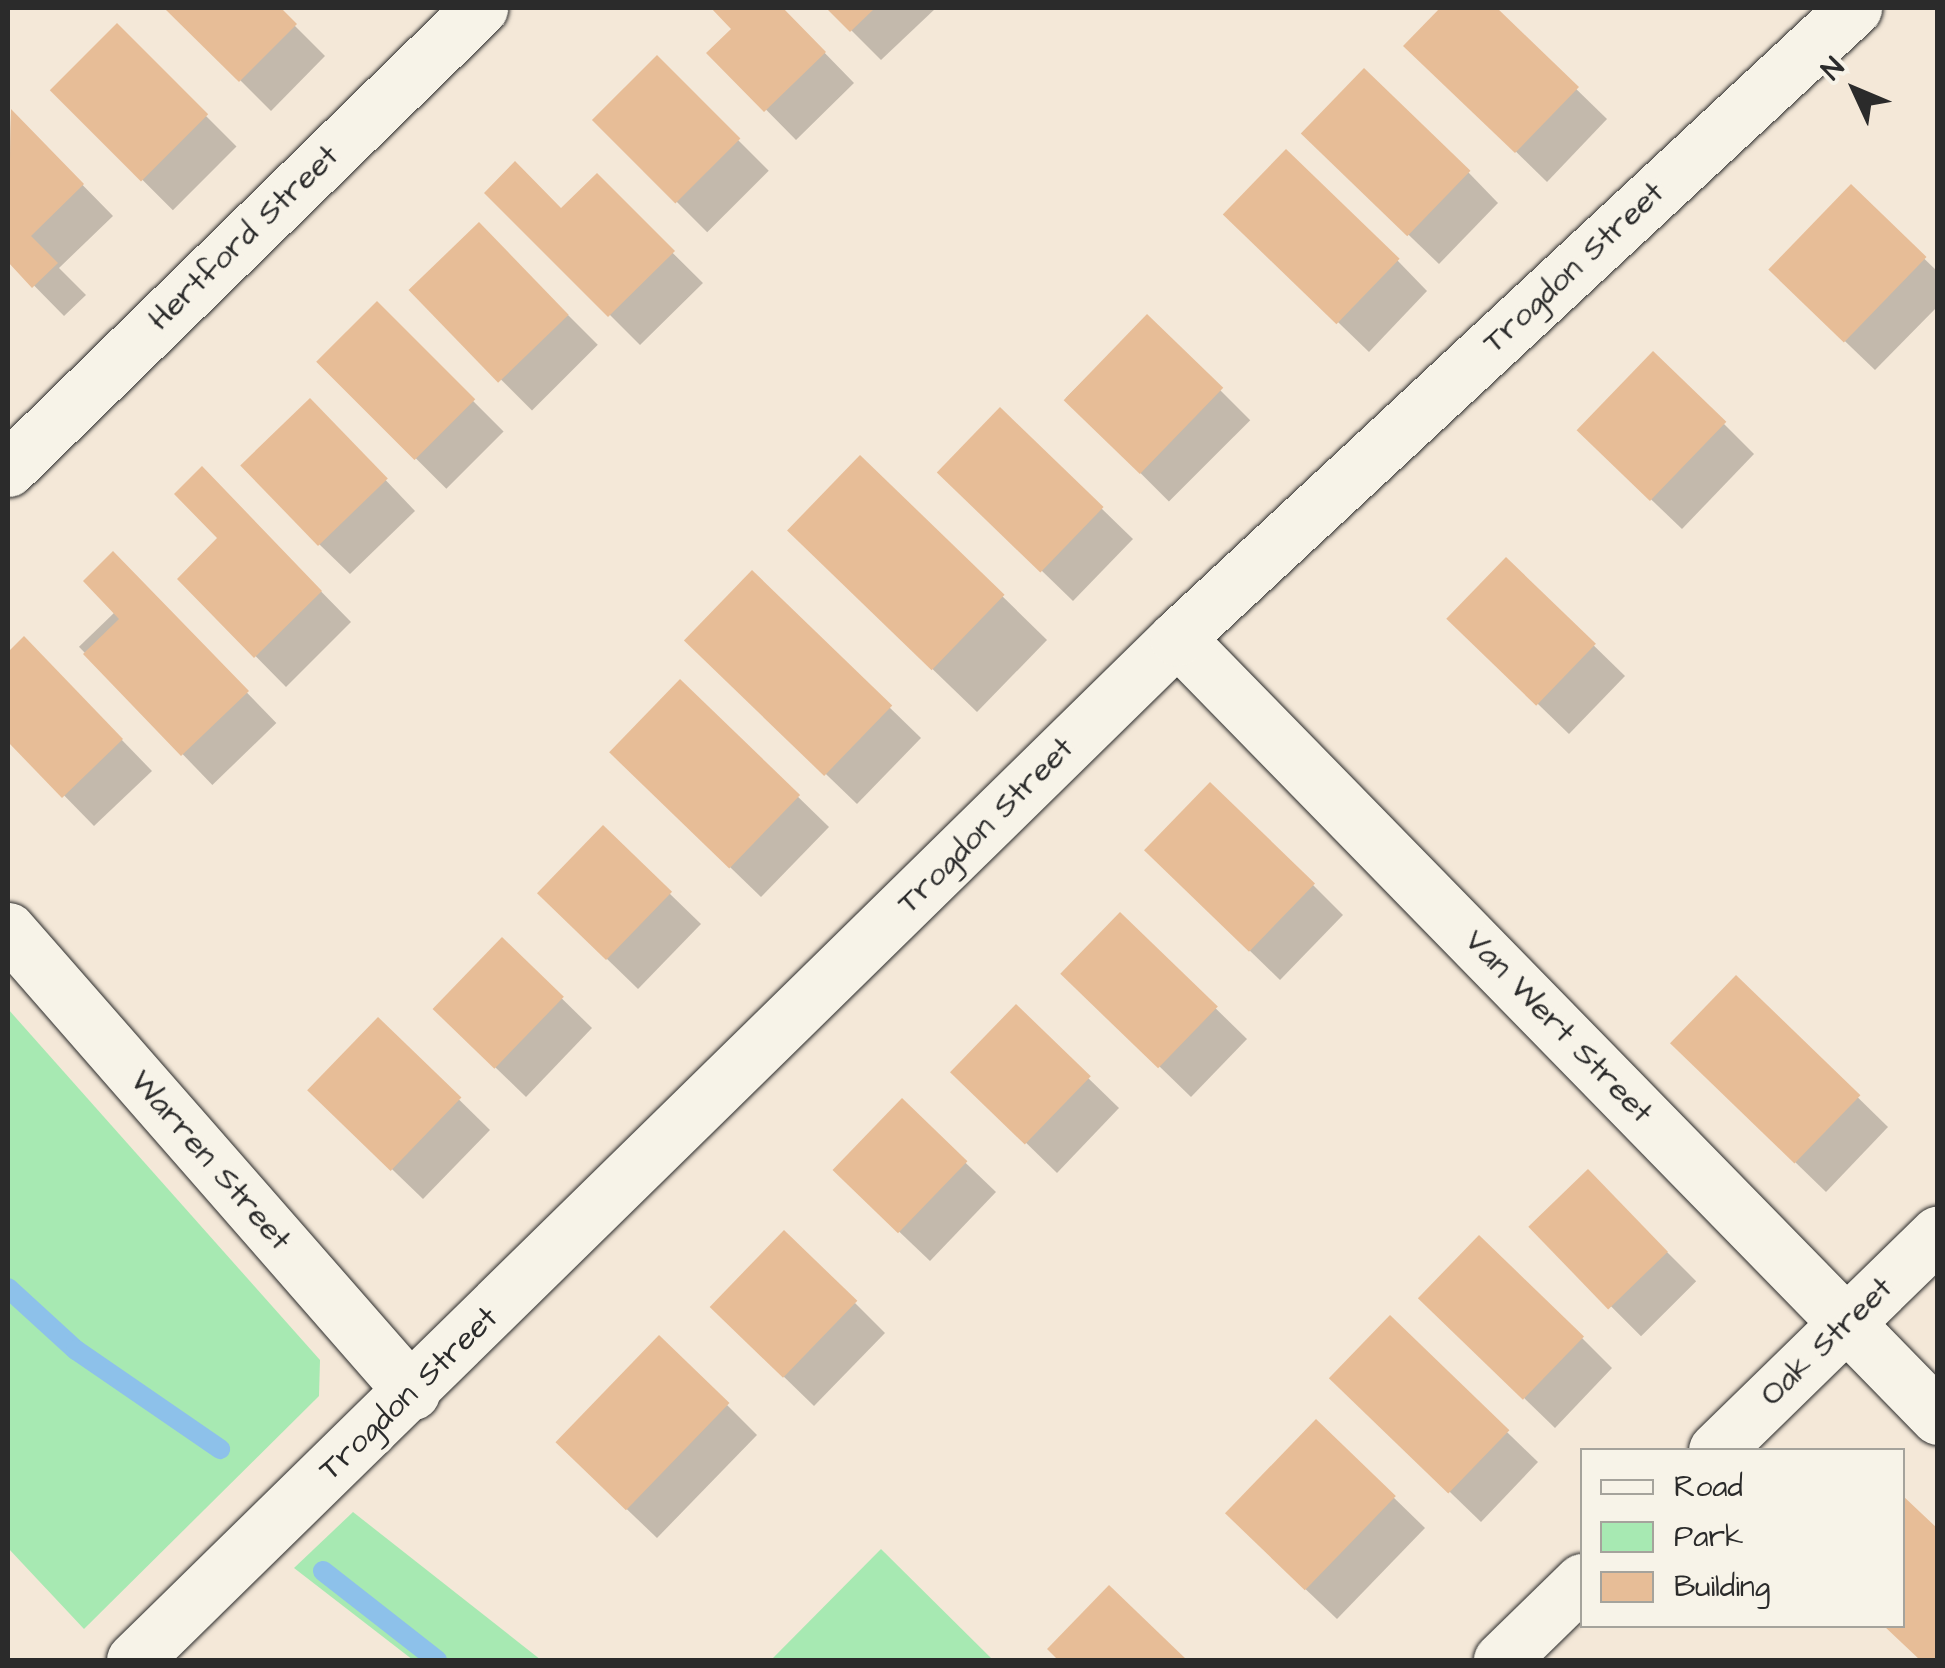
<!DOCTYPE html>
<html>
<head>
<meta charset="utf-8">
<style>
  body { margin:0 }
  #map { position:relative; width:1945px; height:1668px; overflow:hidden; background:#f4e8d8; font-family:"Architects Daughter",sans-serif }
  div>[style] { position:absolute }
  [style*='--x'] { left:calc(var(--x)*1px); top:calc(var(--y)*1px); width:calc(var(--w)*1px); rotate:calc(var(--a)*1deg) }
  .green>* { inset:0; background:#a7e9b2 }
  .shadow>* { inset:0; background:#0003; transform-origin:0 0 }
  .stream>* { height:20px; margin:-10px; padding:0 10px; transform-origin:10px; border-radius:10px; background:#8dc1ea }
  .building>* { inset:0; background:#e7bd97; transform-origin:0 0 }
  .roads { filter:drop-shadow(0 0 2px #2b2b2b) drop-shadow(0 0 2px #2b2b2b) }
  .minor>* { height:55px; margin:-27.5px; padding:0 27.5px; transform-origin:27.5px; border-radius:27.5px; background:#f7f3e8 }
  span { translate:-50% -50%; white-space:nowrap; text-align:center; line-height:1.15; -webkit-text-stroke:9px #f7f3e8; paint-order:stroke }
  .street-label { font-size:32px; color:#2b2b2b }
  .frame { position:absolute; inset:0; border:10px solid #2b2b2b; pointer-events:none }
  .legend { position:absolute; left:1580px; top:1448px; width:325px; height:180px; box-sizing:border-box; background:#f7f3e8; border:2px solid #a5a39c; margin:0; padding:12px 18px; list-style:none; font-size:30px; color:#2b2b2b }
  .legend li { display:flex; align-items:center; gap:20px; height:50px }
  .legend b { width:50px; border:2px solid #a5a39c }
  .north { position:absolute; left:1805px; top:40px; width:100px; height:100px; -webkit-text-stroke:8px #f7f3e8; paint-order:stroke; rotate:314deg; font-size:28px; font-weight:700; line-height:40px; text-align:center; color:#2b2b2b }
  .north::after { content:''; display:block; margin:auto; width:35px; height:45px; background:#2b2b2b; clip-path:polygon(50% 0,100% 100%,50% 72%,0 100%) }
</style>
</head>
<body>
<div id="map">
  <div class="green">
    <i style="clip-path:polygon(8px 1009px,320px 1360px,319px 1396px,84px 1629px,8px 1548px)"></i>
    <i style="clip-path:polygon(353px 1512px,541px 1660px,413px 1660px,294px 1568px)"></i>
    <i style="clip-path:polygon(881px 1549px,993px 1660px,771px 1660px)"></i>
  </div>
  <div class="shadow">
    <i style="clip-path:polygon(168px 8px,277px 8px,325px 56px,271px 111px)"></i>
    <i style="clip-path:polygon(714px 8px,781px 8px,854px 83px,796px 140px,710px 53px,735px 29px)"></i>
    <i style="clip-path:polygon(829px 8px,936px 8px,881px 60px)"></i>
    <i style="clip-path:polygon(1443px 8px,1493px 8px,1607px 119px,1547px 182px,1407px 45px)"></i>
    <i style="left:117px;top:27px;width:169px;height:90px;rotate:45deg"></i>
    <i style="left:657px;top:59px;width:158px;height:87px;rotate:45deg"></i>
    <i style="clip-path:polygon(11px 112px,113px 216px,59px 268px,86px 295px,64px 316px,8px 259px)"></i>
    <i style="clip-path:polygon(1335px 164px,1468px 172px,1498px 203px,1439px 264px)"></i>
    <i style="clip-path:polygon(596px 177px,703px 283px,640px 345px,488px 193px,561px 212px)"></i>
    <i style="clip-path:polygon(1851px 188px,1938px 272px,1938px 306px,1875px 370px,1802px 300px)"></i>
    <i style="left:479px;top:226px;width:168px;height:93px;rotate:45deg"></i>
    <i style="clip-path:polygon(1257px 244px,1397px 260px,1427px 291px,1369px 352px)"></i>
    <i style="left:377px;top:305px;width:179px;height:81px;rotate:45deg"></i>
    <i style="left:1147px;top:317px;width:146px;height:115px;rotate:45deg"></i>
    <i style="clip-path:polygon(1000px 410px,1133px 539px,1073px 601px,971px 502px)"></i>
    <i style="clip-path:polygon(1724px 424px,1754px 454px,1682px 529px,1610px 460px)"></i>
    <i style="clip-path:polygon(340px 432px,415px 511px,350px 574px,319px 544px)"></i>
    <i style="clip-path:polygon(861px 458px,1047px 640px,977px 712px,834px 574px)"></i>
    <i style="clip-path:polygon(202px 470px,351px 622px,286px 687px,180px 579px,221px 538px)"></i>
    <i style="clip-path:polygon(1506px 560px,1625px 676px,1569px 734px,1480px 648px)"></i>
    <i style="clip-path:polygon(752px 574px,921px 738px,857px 804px,718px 670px)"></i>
    <i style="left:143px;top:585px;width:192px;height:89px;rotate:46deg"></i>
    <i style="clip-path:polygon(24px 639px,152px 771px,94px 826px,8px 738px,8px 655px)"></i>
    <i style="clip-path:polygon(680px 682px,829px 827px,761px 897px,642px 782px)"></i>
    <i style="clip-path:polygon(603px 829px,701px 924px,638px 989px,571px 924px)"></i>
    <i style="clip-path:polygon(1178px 881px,1313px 885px,1343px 915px,1280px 980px)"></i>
    <i style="clip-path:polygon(1120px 915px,1247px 1039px,1191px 1097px,1094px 1003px)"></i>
    <i style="clip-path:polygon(502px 940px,592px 1028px,526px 1097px,466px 1039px)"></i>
    <i style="clip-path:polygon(1737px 979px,1888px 1127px,1826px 1192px,1704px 1074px)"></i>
    <i style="clip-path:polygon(1016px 1008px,1119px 1108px,1057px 1173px,984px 1102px)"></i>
    <i style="clip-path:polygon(378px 1020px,490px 1130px,423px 1199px,341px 1120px)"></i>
    <i style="clip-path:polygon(902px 1102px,996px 1192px,930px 1261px,867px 1201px)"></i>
    <i style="left:1588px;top:1173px;width:153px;height:78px;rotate:45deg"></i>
    <i style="clip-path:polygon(855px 1303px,885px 1333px,814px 1406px,743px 1337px)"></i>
    <i style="clip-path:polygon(1390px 1319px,1538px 1462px,1481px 1522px,1363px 1408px)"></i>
    <i style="clip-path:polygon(1452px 1328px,1582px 1338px,1612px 1368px,1555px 1428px)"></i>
    <i style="clip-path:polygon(727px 1405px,757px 1435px,657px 1538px,589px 1473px)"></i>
    <i style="clip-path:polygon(1316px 1422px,1425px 1528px,1337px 1619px,1258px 1544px)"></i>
    <i style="clip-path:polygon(1109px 1588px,1184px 1660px,1061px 1660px,1050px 1649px)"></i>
  </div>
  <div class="stream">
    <i style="--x:8;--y:1288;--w:92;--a:42.4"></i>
    <i style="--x:76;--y:1350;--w:175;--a:34.5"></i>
    <i style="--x:323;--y:1571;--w:145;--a:38"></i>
  </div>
  <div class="building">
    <i style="clip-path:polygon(164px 8px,281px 8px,297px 24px,239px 82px)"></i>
    <i style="clip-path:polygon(711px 8px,783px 8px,826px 52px,764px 112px,706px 53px,731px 29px)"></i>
    <i style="clip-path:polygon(826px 8px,875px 8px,850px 32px)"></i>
    <i style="clip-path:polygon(1440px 8px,1497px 8px,1579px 87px,1515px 153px,1403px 46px)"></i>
    <i style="left:117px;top:23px;width:129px;height:95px;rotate:45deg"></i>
    <i style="left:657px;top:55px;width:118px;height:92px;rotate:45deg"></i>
    <i style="left:1364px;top:68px;width:148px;height:91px;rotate:44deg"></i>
    <i style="clip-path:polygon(11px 109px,84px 184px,31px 236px,58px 263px,32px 288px,8px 262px)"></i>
    <i style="left:1286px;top:149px;width:158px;height:91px;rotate:44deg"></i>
    <i style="clip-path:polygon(515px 161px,561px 208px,597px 173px,675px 251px,608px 317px,484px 193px)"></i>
    <i style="left:1851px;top:184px;width:105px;height:119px;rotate:44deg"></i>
    <i style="left:479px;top:222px;width:129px;height:98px;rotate:46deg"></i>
    <i style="left:377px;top:301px;width:139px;height:86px;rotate:45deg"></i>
    <i style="left:1147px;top:314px;width:106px;height:120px;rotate:44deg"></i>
    <i style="left:1653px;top:351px;width:102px;height:110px;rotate:44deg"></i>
    <i style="left:310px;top:398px;width:112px;height:97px;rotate:46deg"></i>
    <i style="left:1000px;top:407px;width:144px;height:91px;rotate:44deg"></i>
    <i style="left:860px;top:455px;width:201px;height:105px;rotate:44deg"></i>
    <i style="clip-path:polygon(202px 466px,322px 591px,254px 658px,177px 579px,217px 538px,174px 494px)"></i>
    <i style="clip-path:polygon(113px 551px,249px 691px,181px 756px,83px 654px,119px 619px,83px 581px)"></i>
    <i style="left:1506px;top:557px;width:125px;height:86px;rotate:44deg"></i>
    <i style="left:752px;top:570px;width:195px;height:98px;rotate:44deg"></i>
    <i style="clip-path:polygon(24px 636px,123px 739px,62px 798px,8px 742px,8px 652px)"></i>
    <i style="left:680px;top:679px;width:167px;height:102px;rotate:44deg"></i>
    <i style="left:1210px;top:782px;width:146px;height:95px;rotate:44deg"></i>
    <i style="left:603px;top:825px;width:96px;height:95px;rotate:44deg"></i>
    <i style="left:1120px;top:912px;width:136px;height:86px;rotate:44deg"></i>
    <i style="left:502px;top:937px;width:86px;height:100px;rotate:44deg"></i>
    <i style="left:1736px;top:975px;width:173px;height:95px;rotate:44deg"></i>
    <i style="left:1016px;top:1004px;width:104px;height:95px;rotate:44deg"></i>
    <i style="left:378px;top:1017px;width:116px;height:102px;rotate:44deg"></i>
    <i style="left:902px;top:1098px;width:91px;height:100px;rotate:44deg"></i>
    <i style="left:1588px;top:1169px;width:115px;height:83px;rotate:46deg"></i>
    <i style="left:784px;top:1230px;width:102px;height:107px;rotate:44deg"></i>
    <i style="left:1479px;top:1235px;width:146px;height:88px;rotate:44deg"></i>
    <i style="left:1390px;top:1315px;width:166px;height:88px;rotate:44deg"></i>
    <i style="left:659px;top:1335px;width:98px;height:149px;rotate:44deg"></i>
    <i style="left:1316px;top:1419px;width:111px;height:131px;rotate:44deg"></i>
    <i style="clip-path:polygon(1902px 1495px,1938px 1529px,1938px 1660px,1920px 1660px,1884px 1626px,1902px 1626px)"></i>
    <i style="clip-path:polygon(1109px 1585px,1187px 1660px,1058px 1660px,1047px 1649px)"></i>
  </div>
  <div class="roads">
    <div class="minor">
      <i style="--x:8;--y:469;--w:660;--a:-44.32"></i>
      <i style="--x:1177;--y:638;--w:1089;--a:45.67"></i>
      <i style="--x:8;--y:930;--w:614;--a:48.83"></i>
      <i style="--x:1716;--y:1450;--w:310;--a:-44.3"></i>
      <i style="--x:134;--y:1660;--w:1460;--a:-44.42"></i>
      <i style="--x:1177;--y:638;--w:925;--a:-42.94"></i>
      <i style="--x:1501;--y:1660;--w:113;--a:-44.3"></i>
    </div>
  </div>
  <div class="street-label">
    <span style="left:244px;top:238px;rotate:-44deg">Hertford Street</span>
    <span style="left:1574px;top:268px;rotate:-43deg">Trogdon Street</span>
    <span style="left:986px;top:826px;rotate:-45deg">Trogdon Street</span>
    <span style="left:1558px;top:1027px;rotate:46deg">Van Wert Street</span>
    <span style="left:210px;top:1161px;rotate:49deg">Warren Street</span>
    <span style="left:1827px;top:1342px;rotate:-44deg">Oak Street</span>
    <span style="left:409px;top:1394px;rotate:-44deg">Trogdon Street</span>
  </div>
  <div class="frame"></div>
  <ul class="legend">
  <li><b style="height:12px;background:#f7f3e8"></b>Road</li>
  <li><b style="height:28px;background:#a7e9b2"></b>Park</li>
  <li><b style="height:28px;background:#e7bd97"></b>Building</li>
  </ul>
  <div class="north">N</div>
</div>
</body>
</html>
